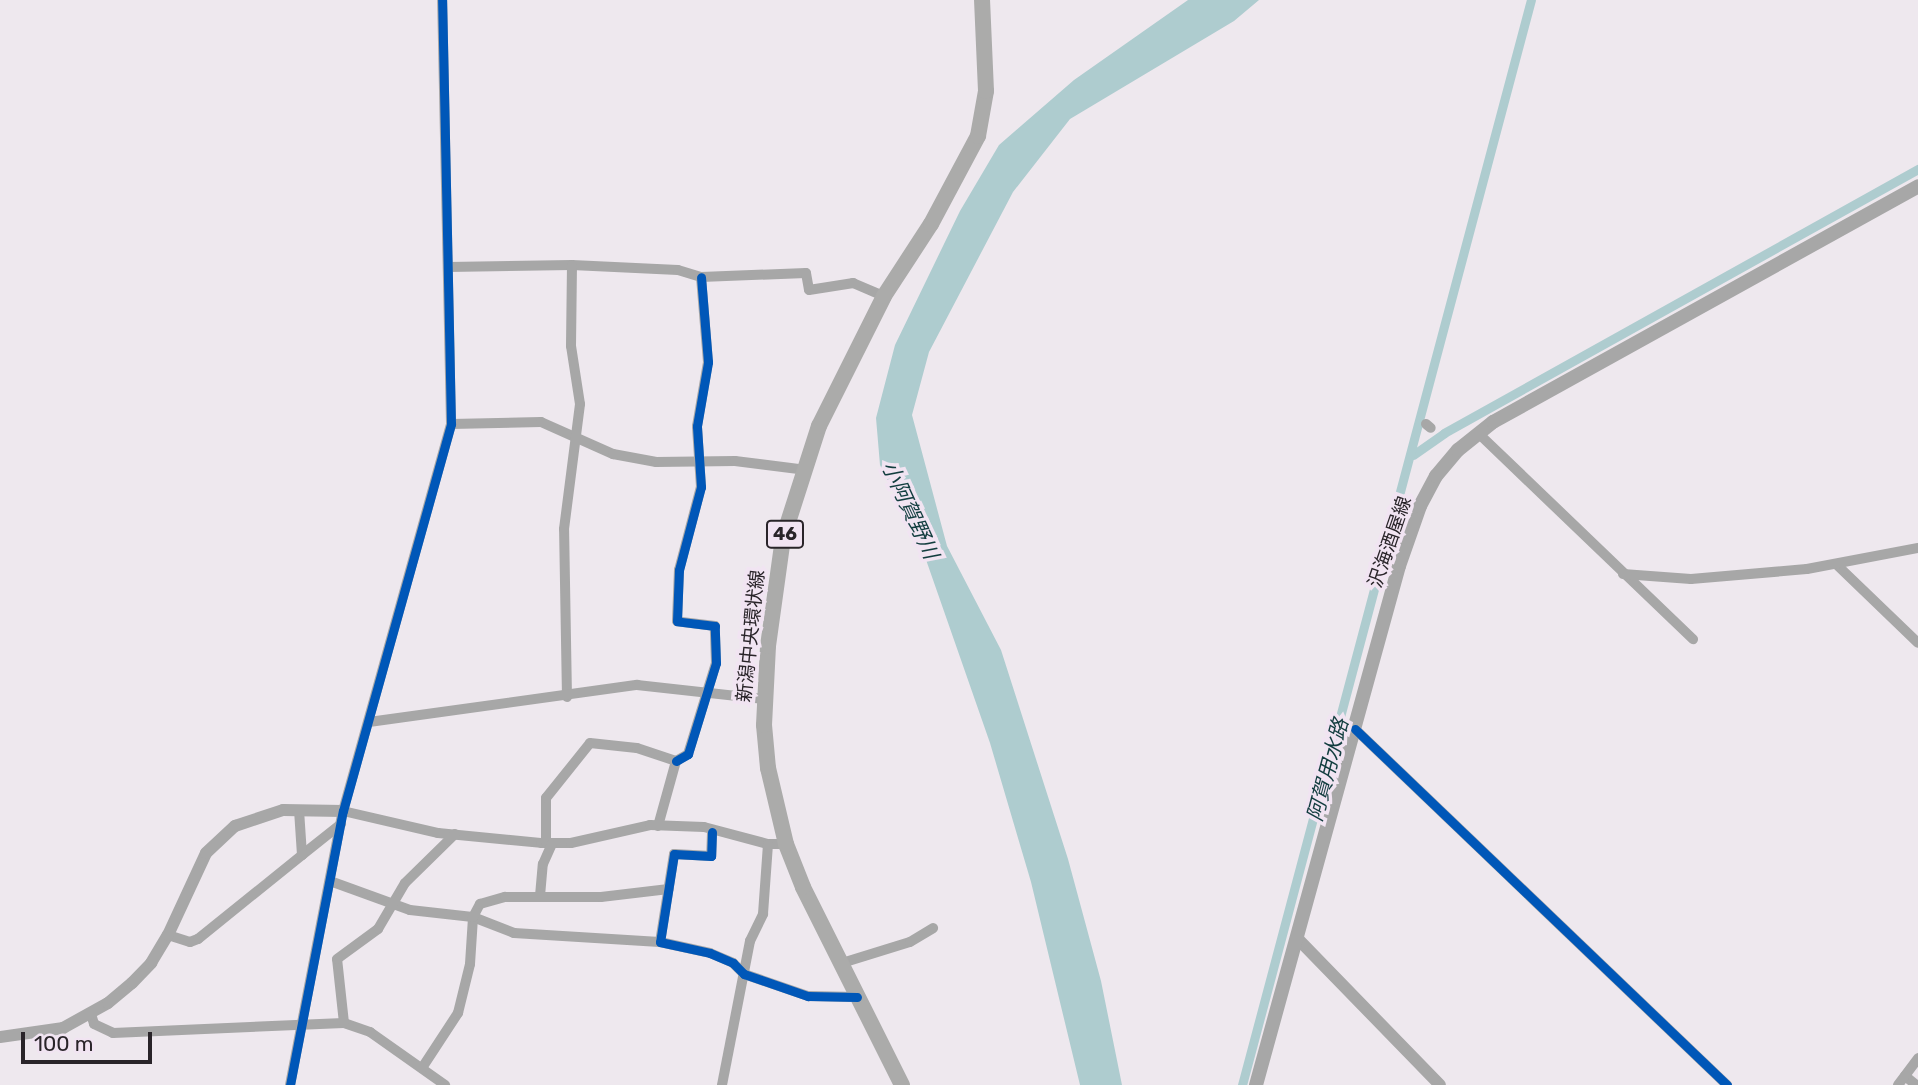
<!DOCTYPE html>
<html>
<head>
<meta charset="utf-8">
<style>
  body { margin:0 }
  #map { position:relative; width:1918px; height:1085px; overflow:hidden; background:#eee8ee; font-family:Rubik,"Noto Sans JP",sans-serif }
  div>[style] { position:absolute }
  [style*='--x'] { left:calc(var(--x)*1px); top:calc(var(--y)*1px); width:calc(var(--w)*1px); rotate:calc(var(--a)*1deg) }
  .water>* { inset:0; background:#aecccf }
  .canal>* { height:9px; margin:-4.5px; padding:0 4.5px; transform-origin:4.5px; border-radius:4.5px; background:#aecccf }
  .minor>* { height:10px; margin:-5px; padding:0 5px; transform-origin:5px; border-radius:5px; background:#a7a7a7 }
  .tertiary>* { height:12px; margin:-6px; padding:0 6px; transform-origin:6px; border-radius:6px; background:#a7a7a7 }
  .secondary>* { height:14px; margin:-7px; padding:0 7px; transform-origin:7px; border-radius:7px; background:#a7a7a7 }
  .primary>* { height:16px; margin:-8px; padding:0 8px; transform-origin:8px; border-radius:8px; background:#ababaa }
  .cycleway>* { height:9px; margin:-4.5px; padding:0 4.5px; transform-origin:4.5px; border-radius:4.5px; background:#0057b8 }
  span { translate:-50% -50%; white-space:nowrap; text-align:center; line-height:1.15; -webkit-text-stroke:7px #f1e4f2; paint-order:stroke }
  .shield-label span { padding:2px 5px; background:#f1e4f2; border:2px solid; border-radius:5px; -webkit-text-stroke-width:0 }
  .shield-label { font-size:18px; color:#292429; font-weight:700 }
  .street-label { font-size:19px; color:#292429 }
  .water-label { font-size:21px; color:#123d3f; font-style:italic }
  .scale { position:absolute; left:21px; top:1032px; width:131px; height:32px; box-sizing:border-box; border:4px solid #292429; border-top:0; padding-left:9px; font-size:21px; line-height:24px; white-space:nowrap; color:#292429; -webkit-text-stroke:5px #f1e4f2; paint-order:stroke }
</style>
</head>
<body>
<div id="map">
  <div class="water">
    <i style="clip-path:polygon(1188px 0,1259px 0,1234px 21px,1070px 119px,1013px 192px,929px 352px,912px 415px,947px 546px,1001px 650px,1068px 859px,1101px 981px,1122px 1085px,1080px 1085px,1031px 882px,990px 743px,924px 554px,880px 465px,876px 418px,895px 345px,960px 211px,999px 145px,1074px 80px)"></i>
  </div>
  <div class="canal">
    <i style="--x:1413;--y:455;--w:38;--a:-35"></i>
    <i style="--x:1444;--y:433;--w:543;--a:-29.12"></i>
    <i style="--x:1242;--y:1085;--w:1123;--a:-75.09"></i>
  </div>
  <div class="minor">
    <i style="--x:448;--y:267;--w:124;--a:-0.9"></i>
    <i style="--x:572;--y:265;--w:106;--a:2.7"></i>
    <i style="--x:678;--y:270;--w:24;--a:17"></i>
    <i style="--x:701;--y:277;--w:105;--a:-2.2"></i>
    <i style="--x:806;--y:273;--w:17;--a:80"></i>
    <i style="--x:809;--y:290;--w:45;--a:-9"></i>
    <i style="--x:853;--y:283;--w:34;--a:23"></i>
    <i style="--x:451;--y:424;--w:90;--a:-1.3"></i>
    <i style="--x:541;--y:422;--w:79;--a:24"></i>
    <i style="--x:613;--y:454;--w:44;--a:10.5"></i>
    <i style="--x:656;--y:462;--w:79;--a:-0.7"></i>
    <i style="--x:735;--y:461;--w:72;--a:7.2"></i>
    <i style="--x:1426;--y:424;--w:6;--a:39"></i>
    <i style="--x:1478;--y:433;--w:298;--a:43.8"></i>
    <i style="--x:1837;--y:565;--w:112;--a:43.9"></i>
    <i style="--x:1623;--y:574;--w:68;--a:4.2"></i>
    <i style="--x:1691;--y:579;--w:116;--a:-4.9"></i>
    <i style="--x:1807;--y:569;--w:113;--a:-10.7"></i>
    <i style="--x:567;--y:697;--w:168;--a:-91"></i>
    <i style="--x:564;--y:529;--w:126;--a:-82.7"></i>
    <i style="--x:580;--y:404;--w:59;--a:-98.8"></i>
    <i style="--x:571;--y:346;--w:81;--a:-89.3"></i>
    <i style="--x:369;--y:722;--w:271;--a:-7.9"></i>
    <i style="--x:637;--y:685;--w:128;--a:6.3"></i>
    <i style="--x:1355;--y:729;--w:515;--a:43.74"></i>
    <i style="--x:676;--y:761;--w:14;--a:-30"></i>
    <i style="--x:688;--y:754;--w:95;--a:-72.9"></i>
    <i style="--x:716;--y:663;--w:37;--a:-92"></i>
    <i style="--x:715;--y:626;--w:38;--a:-173"></i>
    <i style="--x:677;--y:621;--w:51;--a:-87.8"></i>
    <i style="--x:679;--y:570;--w:86;--a:-75.2"></i>
    <i style="--x:701;--y:487;--w:61;--a:-93.8"></i>
    <i style="--x:697;--y:426;--w:65;--a:-80.2"></i>
    <i style="--x:708;--y:362;--w:85;--a:-94.7"></i>
    <i style="--x:343;--y:811;--w:98;--a:13"></i>
    <i style="--x:438;--y:833;--w:103;--a:5.5"></i>
    <i style="--x:541;--y:843;--w:30;--a:0"></i>
    <i style="--x:571;--y:843;--w:81;--a:-12.8"></i>
    <i style="--x:650;--y:825;--w:54;--a:2.1"></i>
    <i style="--x:704;--y:827;--w:66;--a:14.9"></i>
    <i style="--x:768;--y:844;--w:18;--a:0"></i>
    <i style="--x:658;--y:826;--w:67;--a:-74.5"></i>
    <i style="--x:712;--y:832;--w:24;--a:92"></i>
    <i style="--x:711;--y:856;--w:37;--a:-177"></i>
    <i style="--x:674;--y:854;--w:89;--a:99"></i>
    <i style="--x:660;--y:942;--w:51;--a:12.4"></i>
    <i style="--x:710;--y:953;--w:25;--a:23"></i>
    <i style="--x:733;--y:963;--w:16;--a:45"></i>
    <i style="--x:744;--y:974;--w:68;--a:19"></i>
    <i style="--x:808;--y:996;--w:49;--a:1.2"></i>
    <i style="--x:546;--y:843;--w:45;--a:-90"></i>
    <i style="--x:546;--y:798;--w:70;--a:-51.3"></i>
    <i style="--x:590;--y:743;--w:47;--a:6.1"></i>
    <i style="--x:637;--y:748;--w:41;--a:18.4"></i>
    <i style="--x:302;--y:855;--w:50;--a:-38.5"></i>
    <i style="--x:330;--y:881;--w:85;--a:19.9"></i>
    <i style="--x:410;--y:910;--w:63;--a:6.3"></i>
    <i style="--x:473;--y:917;--w:44;--a:21.3"></i>
    <i style="--x:514;--y:933;--w:146;--a:3.5"></i>
    <i style="--x:540;--y:896;--w:32;--a:-85"></i>
    <i style="--x:543;--y:864;--w:22;--a:-66"></i>
    <i style="--x:168;--y:935;--w:23;--a:18"></i>
    <i style="--x:190;--y:942;--w:9;--a:-21"></i>
    <i style="--x:198;--y:939;--w:134;--a:-38.9"></i>
    <i style="--x:302;--y:855;--w:45;--a:-93.8"></i>
    <i style="--x:842;--y:963;--w:71;--a:-17.2"></i>
    <i style="--x:910;--y:942;--w:27;--a:-31"></i>
    <i style="--x:91;--y:1014;--w:10;--a:73"></i>
    <i style="--x:94;--y:1024;--w:21;--a:25"></i>
    <i style="--x:113;--y:1033;--w:231;--a:-2.5"></i>
    <i style="--x:344;--y:1023;--w:28;--a:19"></i>
    <i style="--x:370;--y:1032;--w:92;--a:35.2"></i>
    <i style="--x:344;--y:1023;--w:64;--a:-96.2"></i>
    <i style="--x:337;--y:959;--w:51;--a:-36.2"></i>
    <i style="--x:378;--y:929;--w:53;--a:-59.6"></i>
    <i style="--x:405;--y:883;--w:70;--a:-44.4"></i>
    <i style="--x:422;--y:1068;--w:66;--a:-56.8"></i>
    <i style="--x:458;--y:1013;--w:50;--a:-76.2"></i>
    <i style="--x:470;--y:964;--w:47;--a:-86.3"></i>
    <i style="--x:473;--y:917;--w:15;--a:-62"></i>
    <i style="--x:480;--y:904;--w:26;--a:-16"></i>
    <i style="--x:505;--y:897;--w:96;--a:0"></i>
    <i style="--x:601;--y:897;--w:68;--a:-6.7"></i>
    <i style="--x:1905;--y:1076;--w:14;--a:39"></i>
    <i style="--x:290;--y:1085;--w:279;--a:-79.1"></i>
    <i style="--x:343;--y:811;--w:402;--a:-74.4"></i>
    <i style="--x:451;--y:424;--w:424;--a:-91.2"></i>
    <i style="--x:722;--y:1085;--w:147;--a:-79"></i>
    <i style="--x:750;--y:941;--w:30;--a:-64"></i>
    <i style="--x:763;--y:914;--w:70;--a:-85.9"></i>
    <i style="--x:1898;--y:1085;--w:34;--a:-53"></i>
  </div>
  <div class="tertiary">
    <i style="--x:1297;--y:938;--w:205;--a:45.8"></i>
    <i style="--x:0;--y:1037;--w:64;--a:-8.1"></i>
    <i style="--x:63;--y:1028;--w:51;--a:-29.1"></i>
    <i style="--x:108;--y:1003;--w:31;--a:-40"></i>
    <i style="--x:132;--y:983;--w:28;--a:-46"></i>
    <i style="--x:151;--y:963;--w:33;--a:-59"></i>
    <i style="--x:168;--y:935;--w:90;--a:-65.1"></i>
    <i style="--x:206;--y:853;--w:40;--a:-43"></i>
    <i style="--x:235;--y:826;--w:51;--a:-18.4"></i>
    <i style="--x:283;--y:810;--w:60;--a:1"></i>
  </div>
  <div class="secondary">
    <i style="--x:1256;--y:1085;--w:538;--a:-74.6"></i>
    <i style="--x:1399;--y:566;--w:64;--a:-70.7"></i>
    <i style="--x:1420;--y:506;--w:34;--a:-62"></i>
    <i style="--x:1436;--y:476;--w:34;--a:-50"></i>
    <i style="--x:1458;--y:450;--w:45;--a:-38.7"></i>
    <i style="--x:1493;--y:422;--w:486;--a:-29"></i>
  </div>
  <div class="primary">
    <i style="--x:902;--y:1085;--w:221;--a:-116.6"></i>
    <i style="--x:803;--y:887;--w:46;--a:-111.6"></i>
    <i style="--x:786;--y:844;--w:78;--a:-103.3"></i>
    <i style="--x:768;--y:768;--w:43;--a:-95.3"></i>
    <i style="--x:764;--y:725;--w:79;--a:-87.1"></i>
    <i style="--x:768;--y:646;--w:109;--a:-82.1"></i>
    <i style="--x:783;--y:538;--w:118;--a:-72.2"></i>
    <i style="--x:819;--y:426;--w:145;--a:-63.4"></i>
    <i style="--x:884;--y:296;--w:86;--a:-56.9"></i>
    <i style="--x:931;--y:224;--w:100;--a:-61.9"></i>
    <i style="--x:978;--y:136;--w:46;--a:-79.9"></i>
    <i style="--x:986;--y:91;--w:91;--a:-92.5"></i>
  </div>
  <div class="cycleway">
    <i style="--x:1355;--y:729;--w:515;--a:43.74"></i>
    <i style="--x:676;--y:761;--w:14;--a:-30"></i>
    <i style="--x:688;--y:754;--w:95;--a:-72.9"></i>
    <i style="--x:716;--y:663;--w:37;--a:-92"></i>
    <i style="--x:715;--y:626;--w:38;--a:-173"></i>
    <i style="--x:677;--y:621;--w:51;--a:-87.8"></i>
    <i style="--x:679;--y:570;--w:86;--a:-75.2"></i>
    <i style="--x:701;--y:487;--w:61;--a:-93.8"></i>
    <i style="--x:697;--y:426;--w:65;--a:-80.2"></i>
    <i style="--x:708;--y:362;--w:85;--a:-94.7"></i>
    <i style="--x:712;--y:832;--w:24;--a:92"></i>
    <i style="--x:711;--y:856;--w:37;--a:-177"></i>
    <i style="--x:674;--y:854;--w:89;--a:99"></i>
    <i style="--x:660;--y:942;--w:51;--a:12.4"></i>
    <i style="--x:710;--y:953;--w:25;--a:23"></i>
    <i style="--x:733;--y:963;--w:16;--a:45"></i>
    <i style="--x:744;--y:974;--w:68;--a:19"></i>
    <i style="--x:808;--y:996;--w:49;--a:1.2"></i>
    <i style="--x:290;--y:1085;--w:279;--a:-79.1"></i>
    <i style="--x:343;--y:811;--w:402;--a:-74.4"></i>
    <i style="--x:451;--y:424;--w:424;--a:-91.2"></i>
  </div>
  <div class="shield-label">
    <span style="left:785px;top:534px">46</span>
  </div>
  <div class="street-label">
    <span style="left:1390px;top:542px;rotate:-71deg">沢海酒屋線</span>
    <span style="left:751px;top:636px;rotate:-84deg">新潟中央環状線</span>
  </div>
  <div class="water-label">
    <span style="left:910px;top:510px;rotate:65deg">小阿賀野川</span>
    <span style="left:1328px;top:770px;rotate:-75deg">阿賀用水路</span>
  </div>
  <div class="scale">100 m</div>
</div>
</body>
</html>
